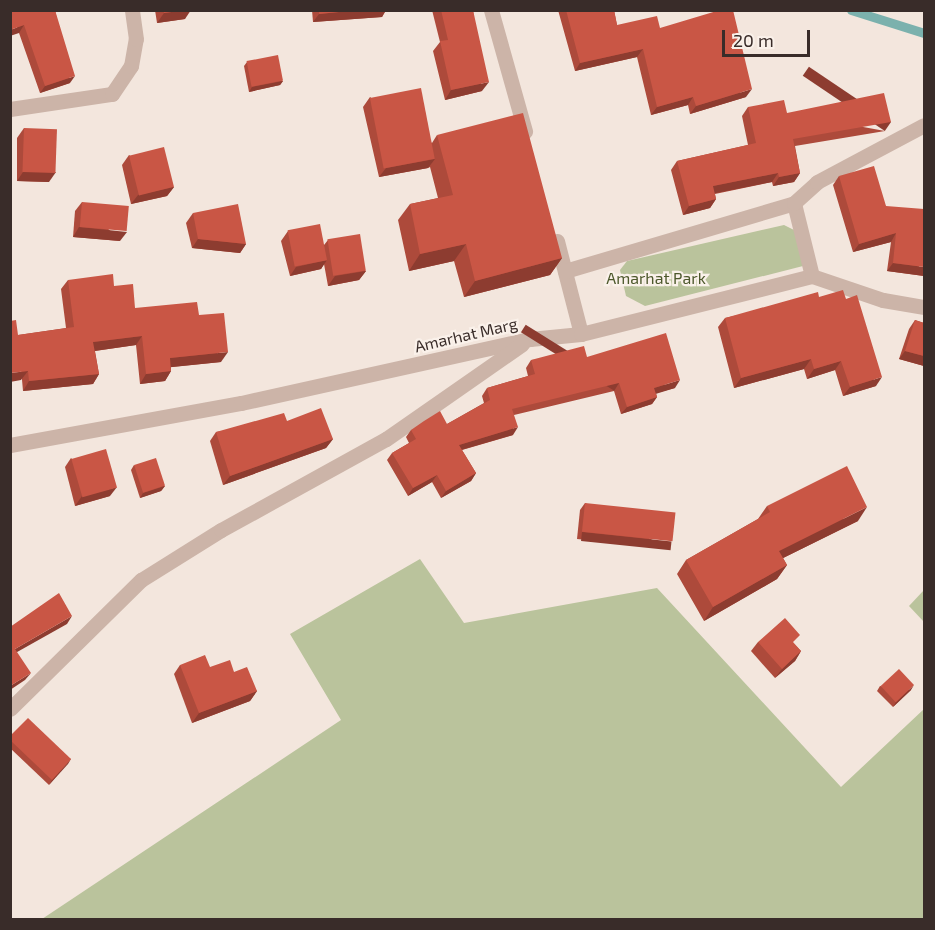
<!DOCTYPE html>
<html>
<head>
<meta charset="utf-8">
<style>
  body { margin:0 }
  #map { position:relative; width:935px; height:930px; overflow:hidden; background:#f3e6dd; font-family:"Exo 2",sans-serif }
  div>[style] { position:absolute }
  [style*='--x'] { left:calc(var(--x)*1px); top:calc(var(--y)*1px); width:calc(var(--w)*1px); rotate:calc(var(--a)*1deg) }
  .green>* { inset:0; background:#bac39c }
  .stream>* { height:9px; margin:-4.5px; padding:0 4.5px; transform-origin:4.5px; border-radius:4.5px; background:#7bb1ad }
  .minor>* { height:15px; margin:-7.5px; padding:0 7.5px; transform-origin:7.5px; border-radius:7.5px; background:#ccb4a8 }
  .wall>* { inset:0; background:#ad4a3b }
  .shaded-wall>* { inset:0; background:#8d3c30; transform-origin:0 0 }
  .building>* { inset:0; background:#c95645; transform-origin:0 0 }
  span { translate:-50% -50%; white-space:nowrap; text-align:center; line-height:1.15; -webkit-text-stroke:4.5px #faf1ea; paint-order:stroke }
  .park-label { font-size:16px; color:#4d582c }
  .street-label { font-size:16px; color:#392c29 }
  .frame { position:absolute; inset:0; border:12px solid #392c29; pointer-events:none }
  .scale { position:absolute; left:722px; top:30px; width:88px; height:27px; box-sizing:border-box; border:3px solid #392c29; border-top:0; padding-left:8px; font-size:18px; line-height:21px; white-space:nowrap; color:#392c29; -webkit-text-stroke:4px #faf1ea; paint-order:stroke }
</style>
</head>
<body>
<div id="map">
  <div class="green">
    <i style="clip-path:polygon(784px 225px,798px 232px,803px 266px,645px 306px,626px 296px,620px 270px,627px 261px)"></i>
    <i style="clip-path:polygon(420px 559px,464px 623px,657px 588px,841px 787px,924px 709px,924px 919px,42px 919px,341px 720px,290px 634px)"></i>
    <i style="clip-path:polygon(924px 590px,924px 622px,909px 606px)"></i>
  </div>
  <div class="stream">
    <i style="--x:851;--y:10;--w:77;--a:17.5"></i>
  </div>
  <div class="minor">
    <i style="--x:491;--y:10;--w:126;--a:74.3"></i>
    <i style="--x:10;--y:109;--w:103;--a:-8.4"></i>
    <i style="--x:112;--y:94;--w:34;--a:-56"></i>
    <i style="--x:131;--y:66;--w:27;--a:-80"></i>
    <i style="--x:136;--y:39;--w:29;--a:-98"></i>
    <i style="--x:557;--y:241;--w:96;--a:75.5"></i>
    <i style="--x:565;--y:271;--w:239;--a:-16.5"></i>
    <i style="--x:812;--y:276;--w:75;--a:-103.9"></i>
    <i style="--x:794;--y:203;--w:31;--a:-42"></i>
    <i style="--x:817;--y:182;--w:121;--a:-28"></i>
    <i style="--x:10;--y:445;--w:235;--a:-10.3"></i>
    <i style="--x:241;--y:403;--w:296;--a:-12.5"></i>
    <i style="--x:530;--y:339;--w:51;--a:-5.6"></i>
    <i style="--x:581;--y:334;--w:238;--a:-14.1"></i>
    <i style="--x:812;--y:276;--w:75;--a:18.7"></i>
    <i style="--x:883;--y:300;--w:42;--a:9.7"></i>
    <i style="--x:10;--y:709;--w:184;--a:-44.6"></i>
    <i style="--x:141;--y:580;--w:94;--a:-32"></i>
    <i style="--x:221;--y:530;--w:188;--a:-28.9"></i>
    <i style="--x:386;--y:439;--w:166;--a:-34.9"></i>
  </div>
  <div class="wall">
    <i style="clip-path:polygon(10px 10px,55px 10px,70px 83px,40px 93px,19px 33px)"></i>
    <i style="clip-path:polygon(155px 10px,186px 10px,185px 19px,157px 23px)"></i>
    <i style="clip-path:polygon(312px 10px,386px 10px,382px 17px,313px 22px)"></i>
    <i style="clip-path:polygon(432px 10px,473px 10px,482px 91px,445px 100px,433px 51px,440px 42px)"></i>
    <i style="clip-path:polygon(558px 10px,614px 10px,617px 25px,660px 28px,746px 97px,690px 114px,688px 105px,651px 115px,637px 57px,575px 71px)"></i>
    <i style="clip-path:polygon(247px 62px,283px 81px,280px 85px,249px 92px,244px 66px)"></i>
    <i style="clip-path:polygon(370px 97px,432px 143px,437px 135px,562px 258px,550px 275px,464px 297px,454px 261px,409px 271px,398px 220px,410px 204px,438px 198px,430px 167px,428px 168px,379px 177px,363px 107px)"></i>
    <i style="clip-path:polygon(748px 107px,787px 113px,885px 131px,795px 146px,800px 173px,794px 182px,773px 186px,772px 182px,715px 194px,716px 199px,710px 208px,683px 215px,671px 170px,677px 161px,748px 145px,742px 116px)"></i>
    <i style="clip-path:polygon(24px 128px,49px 182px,17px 181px,17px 138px)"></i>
    <i style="clip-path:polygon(129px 155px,174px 187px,167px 196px,131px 204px,122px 165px)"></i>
    <i style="clip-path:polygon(839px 176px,886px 206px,924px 276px,887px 271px,891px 242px,853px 252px,833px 185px)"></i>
    <i style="clip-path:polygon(82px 202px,120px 241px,73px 237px,75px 211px)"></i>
    <i style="clip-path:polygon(193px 213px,246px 244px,240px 253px,192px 248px,186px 223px)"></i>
    <i style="clip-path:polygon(288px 231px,324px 245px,328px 240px,366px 271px,359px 280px,328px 286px,324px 264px,321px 269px,290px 276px,281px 241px)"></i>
    <i style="clip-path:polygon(68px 280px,114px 286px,135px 308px,199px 315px,221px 362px,171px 367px,171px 371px,165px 381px,140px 384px,136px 345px,95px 351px,99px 374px,93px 384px,23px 391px,18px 335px,66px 328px,61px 289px)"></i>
    <i style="clip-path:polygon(819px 297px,846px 299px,876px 386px,843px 396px,835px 370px,807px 379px,804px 369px,734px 388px,718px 327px,725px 318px)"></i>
    <i style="clip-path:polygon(915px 320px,924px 323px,924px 366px,899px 359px,909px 329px)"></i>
    <i style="clip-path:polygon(587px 357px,675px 388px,656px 393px,657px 397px,652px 404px,621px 414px,614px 391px,514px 415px,513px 435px,462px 450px,476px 473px,471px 481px,441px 498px,432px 482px,408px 496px,387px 460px,392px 453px,409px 443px,406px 437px,411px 430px,447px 424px,484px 403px,482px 396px,487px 388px,528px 376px,526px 368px,531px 360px)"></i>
    <i style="clip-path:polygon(287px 421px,333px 439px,326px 448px,223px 485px,210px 441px,216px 432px)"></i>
    <i style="clip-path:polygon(71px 458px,110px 496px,75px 506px,65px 467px)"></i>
    <i style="clip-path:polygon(134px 465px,165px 486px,161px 491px,140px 498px,131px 470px)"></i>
    <i style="clip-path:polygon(585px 503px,667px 548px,577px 539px,580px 510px)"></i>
    <i style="clip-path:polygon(767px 506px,858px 521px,783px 558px,787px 565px,777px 579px,704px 621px,677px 574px,686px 560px,758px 519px)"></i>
    <i style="clip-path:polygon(758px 642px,794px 644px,801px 651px,795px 661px,775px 678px,751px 651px)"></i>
    <i style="clip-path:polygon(180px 665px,210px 667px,234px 672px,257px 691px,250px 701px,192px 723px,174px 674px)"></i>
    <i style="clip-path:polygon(880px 686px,911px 690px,893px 707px,877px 691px)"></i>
    <i style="clip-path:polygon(10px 736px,71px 759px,49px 785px,10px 748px)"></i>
  </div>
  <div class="shaded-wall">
    <i style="clip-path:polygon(186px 10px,191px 10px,185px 19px,157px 23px,164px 13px)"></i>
    <i style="clip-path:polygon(359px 10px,386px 10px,382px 17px,313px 22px,319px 14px)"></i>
    <i style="clip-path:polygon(24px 25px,19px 33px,10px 36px,10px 30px)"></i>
    <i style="clip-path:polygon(643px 49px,637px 57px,575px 71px,580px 63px)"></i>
    <i style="clip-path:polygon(75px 76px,70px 83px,40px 93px,45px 86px)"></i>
    <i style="clip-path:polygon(283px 81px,280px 85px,249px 92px,252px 87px)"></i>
    <i style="clip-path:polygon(489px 82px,482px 91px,445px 100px,451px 90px)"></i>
    <i style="clip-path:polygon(752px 89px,746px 97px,690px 114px,696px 106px)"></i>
    <i style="clip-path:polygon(693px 97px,688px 105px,651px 115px,657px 107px)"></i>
    <i style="left:891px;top:122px;width:11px;height:99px;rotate:124deg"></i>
    <i style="clip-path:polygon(435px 159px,428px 168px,379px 177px,386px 168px)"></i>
    <i style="clip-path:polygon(23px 172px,56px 172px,49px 182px,17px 181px)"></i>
    <i style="clip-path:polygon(778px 173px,772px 182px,706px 195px,713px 186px)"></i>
    <i style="clip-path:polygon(800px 173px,794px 182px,773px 186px,779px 177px)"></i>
    <i style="clip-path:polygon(174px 187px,167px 196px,131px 204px,138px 195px)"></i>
    <i style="clip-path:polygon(716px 199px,710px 208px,683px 215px,689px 206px)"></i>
    <i style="clip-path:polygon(79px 227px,127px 232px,120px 241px,73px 237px)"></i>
    <i style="clip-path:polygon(896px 233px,891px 242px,853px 252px,859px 244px)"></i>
    <i style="clip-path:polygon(198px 239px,246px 244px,240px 253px,192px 248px)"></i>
    <i style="clip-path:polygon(466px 244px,454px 261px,409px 271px,420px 254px)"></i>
    <i style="clip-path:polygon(562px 258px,550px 275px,464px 297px,475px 281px)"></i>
    <i style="clip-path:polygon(327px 260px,321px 269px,290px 276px,296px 267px)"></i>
    <i style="clip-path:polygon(893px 263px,924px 267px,924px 276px,887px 271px)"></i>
    <i style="clip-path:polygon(366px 271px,359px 280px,328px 286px,335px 276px)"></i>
    <i style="clip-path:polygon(142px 336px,136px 345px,87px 352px,93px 342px)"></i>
    <i style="clip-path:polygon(905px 351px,924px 356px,924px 366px,899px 359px)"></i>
    <i style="clip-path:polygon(228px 352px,221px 362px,163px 368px,170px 358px)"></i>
    <i style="clip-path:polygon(811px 359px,804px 369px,734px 388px,741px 378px)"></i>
    <i style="clip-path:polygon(841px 361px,835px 370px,807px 379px,814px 369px)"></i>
    <i style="clip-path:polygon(28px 371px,21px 380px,10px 382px,10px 373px)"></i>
    <i style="clip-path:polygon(171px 371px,165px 381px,140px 384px,146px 374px)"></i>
    <i style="clip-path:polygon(99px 374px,93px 384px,23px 391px,29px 381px)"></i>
    <i style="clip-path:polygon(882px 377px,876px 386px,843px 396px,850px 387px)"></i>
    <i style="clip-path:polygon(680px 380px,675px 388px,649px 396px,654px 388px)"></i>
    <i style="left:619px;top:383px;width:9px;height:110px;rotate:122deg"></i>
    <i style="clip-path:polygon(657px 397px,652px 404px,621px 414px,627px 407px)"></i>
    <i style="clip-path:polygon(518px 427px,513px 435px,454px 452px,459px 445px)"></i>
    <i style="clip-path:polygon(333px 439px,326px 448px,223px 485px,230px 476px)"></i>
    <i style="clip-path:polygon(476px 473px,471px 481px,441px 498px,446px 491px)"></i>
    <i style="clip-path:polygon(437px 475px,432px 482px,408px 496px,413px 488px)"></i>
    <i style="clip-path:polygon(165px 486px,161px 491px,140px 498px,143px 493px)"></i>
    <i style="clip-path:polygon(117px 487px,110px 496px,75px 506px,82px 496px)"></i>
    <i style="clip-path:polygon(867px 507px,858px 521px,769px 565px,779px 551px)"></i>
    <i style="left:582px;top:532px;width:90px;height:9px;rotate:6deg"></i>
    <i style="clip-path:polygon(787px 565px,777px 579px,704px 621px,713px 607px)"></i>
    <i style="clip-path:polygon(72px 616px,67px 624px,10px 656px,15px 649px)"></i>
    <i style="clip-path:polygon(801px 651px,795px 661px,775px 678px,782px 669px)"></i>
    <i style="clip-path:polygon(31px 673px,25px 680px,10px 690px,10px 686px)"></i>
    <i style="clip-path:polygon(914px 685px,911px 690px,893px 707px,896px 702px)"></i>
    <i style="clip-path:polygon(257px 691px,250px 701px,192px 723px,199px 713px)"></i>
    <i style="clip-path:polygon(71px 759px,68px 764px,49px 785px,52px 780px)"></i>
  </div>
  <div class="building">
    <i style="clip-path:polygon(10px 10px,55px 10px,75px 76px,45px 86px,24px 25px,10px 30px)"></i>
    <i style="clip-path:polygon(163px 10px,186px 10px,164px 13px)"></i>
    <i style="clip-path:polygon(319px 10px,359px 10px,319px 14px)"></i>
    <i style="clip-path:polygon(441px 10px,473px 10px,489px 82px,451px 90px,440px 41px,448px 40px)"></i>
    <i style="clip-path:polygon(566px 10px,614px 10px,617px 25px,657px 16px,660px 28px,720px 10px,733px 10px,752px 89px,696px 106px,693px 97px,657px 107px,643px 49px,580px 63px)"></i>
    <i style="left:278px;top:55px;width:26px;height:32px;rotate:79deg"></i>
    <i style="left:421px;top:88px;width:72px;height:52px;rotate:79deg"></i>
    <i style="clip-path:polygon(884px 93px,891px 122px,793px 139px,800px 173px,779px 177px,778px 173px,713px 186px,716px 199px,689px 206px,677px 161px,756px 143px,748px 107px,784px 100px,787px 113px)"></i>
    <i style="clip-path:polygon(523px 113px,562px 258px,475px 281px,466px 244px,420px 254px,410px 204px,453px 195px,437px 135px)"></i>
    <i style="left:24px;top:128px;width:33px;height:44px;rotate:2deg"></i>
    <i style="left:164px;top:147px;width:41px;height:36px;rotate:76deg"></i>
    <i style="clip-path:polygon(874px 166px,886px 206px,924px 209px,924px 267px,893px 263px,896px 233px,859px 244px,839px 176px)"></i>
    <i style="left:82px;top:202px;width:47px;height:25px;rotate:5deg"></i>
    <i style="clip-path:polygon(238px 204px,246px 244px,198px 239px,193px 213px)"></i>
    <i style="left:320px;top:224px;width:37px;height:33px;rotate:79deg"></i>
    <i style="left:360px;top:234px;width:37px;height:33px;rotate:81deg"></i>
    <i style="clip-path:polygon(113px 274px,114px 286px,133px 284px,135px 308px,197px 302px,199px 315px,224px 313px,228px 352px,170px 358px,171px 371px,146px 374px,142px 336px,93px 342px,99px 374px,29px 381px,28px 371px,10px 373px,10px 321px,16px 320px,18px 335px,74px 327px,68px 280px)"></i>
    <i style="clip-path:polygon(843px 290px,846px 299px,857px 295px,882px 377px,850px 387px,841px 361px,814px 369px,811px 359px,741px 378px,725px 318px,818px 292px,819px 297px)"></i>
    <i style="clip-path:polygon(915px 320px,924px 323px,924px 356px,905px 351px)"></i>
    <i style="clip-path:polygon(666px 333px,680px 380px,654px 388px,657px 397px,627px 407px,619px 383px,512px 409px,518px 427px,459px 445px,476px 473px,446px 491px,437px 475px,413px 488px,392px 453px,416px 439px,411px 430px,424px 421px,440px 411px,447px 424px,490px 400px,487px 388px,535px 374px,531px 360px,584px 346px,587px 357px)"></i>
    <i style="clip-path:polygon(321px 408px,333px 439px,230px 476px,216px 432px,284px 413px,287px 421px)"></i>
    <i style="left:106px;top:449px;width:40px;height:36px;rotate:74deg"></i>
    <i style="left:156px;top:458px;width:29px;height:23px;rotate:72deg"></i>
    <i style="clip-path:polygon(847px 466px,867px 507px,779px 551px,787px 565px,713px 607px,686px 560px,770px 512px,767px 506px)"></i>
    <i style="left:585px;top:503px;width:91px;height:29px;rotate:6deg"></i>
    <i style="clip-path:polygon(59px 593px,72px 616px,15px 649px,31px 673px,10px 686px,10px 627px)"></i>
    <i style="clip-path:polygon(785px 618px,800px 635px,793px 642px,801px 651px,782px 669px,758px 642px)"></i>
    <i style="clip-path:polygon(205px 655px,210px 667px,230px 660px,234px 672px,247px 667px,257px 691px,199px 713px,180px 665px)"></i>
    <i style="left:899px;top:669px;width:22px;height:25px;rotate:47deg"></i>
    <i style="clip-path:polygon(28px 718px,71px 759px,52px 780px,10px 740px,10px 736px)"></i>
  </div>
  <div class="park-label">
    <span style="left:656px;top:278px">Amarhat Park</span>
  </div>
  <div class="street-label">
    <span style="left:466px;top:335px;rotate:-13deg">Amarhat Marg</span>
  </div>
  <div class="frame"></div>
  <div class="scale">20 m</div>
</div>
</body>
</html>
